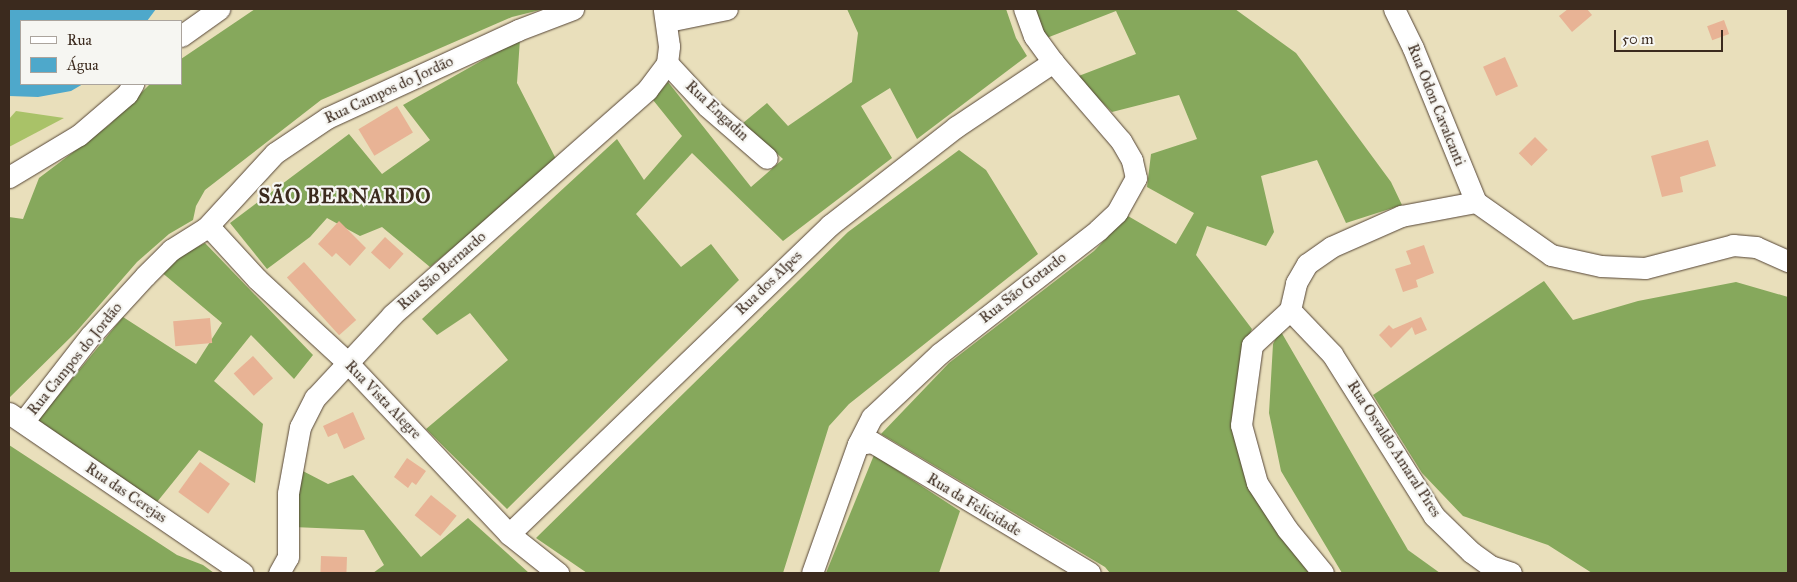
<!DOCTYPE html>
<html>
<head>
<meta charset="utf-8">
<style>
  body { margin:0 }
  #map { position:relative; width:1797px; height:582px; overflow:hidden; background:#e9dfbb; font-family:"IM FELL Great Primer",serif }
  div>[style] { position:absolute }
  [style*='--x'] { left:calc(var(--x)*1px); top:calc(var(--y)*1px); width:calc(var(--w)*1px); rotate:calc(var(--a)*1deg) }
  .green>* { inset:0; background:#a9c268 }
  .forest>* { inset:0; background:#86a85c }
  .water>* { inset:0; background:#4ea8cb }
  .building>* { inset:0; background:#e8b395; transform-origin:0 0 }
  .roads { filter:drop-shadow(0 0 1px #554536) drop-shadow(0 0 1px #554536) }
  .minor>* { height:21px; margin:-10.5px; padding:0 10.5px; transform-origin:10.5px; border-radius:10.5px; background:#fff }
  span { translate:-50% -50%; white-space:nowrap; text-align:center; line-height:1.15; -webkit-text-stroke:4.5px #f6f6f2; paint-order:stroke }
  .street-label { font-size:15px; color:#3b2a1e }
  .district-label { font-size:20px; color:#3b2a1e; font-weight:700; letter-spacing:1px }
  .frame { position:absolute; inset:0; border:10px solid #3b2a1e; pointer-events:none }
  .legend { position:absolute; left:20px; top:20px; width:162px; height:65px; box-sizing:border-box; background:#f6f6f2; border:1px solid #aba49d; margin:0; padding:6px 9px; list-style:none; font-size:15px; color:#3b2a1e }
  .legend li { display:flex; align-items:center; gap:10px; height:25px }
  .legend b { width:25px; border:1px solid #aba49d }
  .scale { position:absolute; left:1614px; top:30px; width:109px; height:22px; box-sizing:border-box; border:2px solid #3b2a1e; border-top:0; padding-left:6px; font-size:15px; line-height:18px; white-space:nowrap; color:#3b2a1e; -webkit-text-stroke:4px #f6f6f2; paint-order:stroke }
</style>
</head>
<body>
<div id="map">
  <div class="green">
    <i style="clip-path:polygon(16px 111px,64px 118px,9px 147px,9px 119px)"></i>
  </div>
  <div class="forest">
    <i style="clip-path:polygon(255px 9px,544px 9px,512px 17px,321px 100px,205px 190px,196px 206px,193px 220px,169px 234px,137px 262px,76px 332px,9px 398px,9px 217px,23px 219px,39px 178px,109px 125px,150px 84px,181px 84px,181px 59px)"></i>
    <i style="clip-path:polygon(847px 9px,1006px 9px,1016px 38px,1027px 56px,917px 139px,890px 88px,861px 106px,892px 158px,783px 241px,692px 153px,636px 214px,681px 267px,711px 244px,739px 280px,507px 509px,426px 429px,508px 360px,470px 313px,437px 335px,422px 319px,617px 139px,644px 180px,682px 136px,653px 100px,668px 82px,751px 187px,783px 159px,743px 123px,767px 103px,788px 126px,852px 82px,858px 33px)"></i>
    <i style="clip-path:polygon(1031px 9px,1235px 9px,1296px 53px,1391px 182px,1402px 205px,1346px 223px,1317px 160px,1261px 176px,1274px 232px,1266px 246px,1207px 226px,1196px 255px,1252px 329px,1246px 342px,1234px 424px,1282px 537px,1309px 573px,1110px 573px,1105px 567px,881px 434px,949px 363px,1094px 251px,1128px 216px,1176px 244px,1194px 213px,1147px 187px,1151px 154px,1197px 139px,1179px 95px,1112px 112px,1076px 77px,1136px 54px,1116px 11px,1044px 39px)"></i>
    <i style="clip-path:polygon(520px 39px,517px 83px,557px 161px,430px 267px,382px 227px,360px 236px,327px 218px,310px 237px,267px 269px,230px 223px,349px 134px,382px 174px,430px 140px,403px 105px)"></i>
    <i style="clip-path:polygon(959px 150px,986px 170px,1038px 254px,849px 404px,829px 426px,783px 573px,587px 573px,536px 538px,848px 232px)"></i>
    <i style="clip-path:polygon(205px 243px,313px 355px,294px 379px,251px 335px,214px 381px,263px 424px,255px 483px,199px 450px,157px 502px,38px 420px,123px 317px,196px 364px,222px 323px,160px 271px,184px 254px)"></i>
    <i style="clip-path:polygon(1544px 281px,1573px 320px,1638px 301px,1736px 282px,1788px 297px,1788px 573px,1592px 573px,1548px 545px,1463px 516px,1422px 473px,1373px 395px)"></i>
    <i style="clip-path:polygon(1280px 330px,1408px 550px,1440px 573px,1342px 573px,1281px 471px,1269px 413px,1273px 344px)"></i>
    <i style="clip-path:polygon(9px 445px,177px 555px,203px 565px,214px 573px,9px 573px)"></i>
    <i style="clip-path:polygon(874px 455px,960px 511px,939px 573px,826px 573px)"></i>
    <i style="clip-path:polygon(299px 469px,328px 484px,353px 475px,421px 557px,468px 518px,529px 573px,373px 573px,384px 565px,364px 530px,293px 527px)"></i>
  </div>
  <div class="water">
    <i style="clip-path:polygon(9px 9px,156px 9px,147px 21px,21px 21px,21px 84px,83px 84px,71px 91px,38px 97px,9px 96px)"></i>
  </div>
  <div class="building">
    <i style="clip-path:polygon(1568px 9px,1587px 9px,1592px 15px,1572px 32px,1559px 16px)"></i>
    <i style="left:1724px;top:20px;width:15px;height:18px;rotate:70deg"></i>
    <i style="left:1505px;top:57px;width:32px;height:24px;rotate:66deg"></i>
    <i style="left:397px;top:106px;width:31px;height:45px;rotate:59deg"></i>
    <i style="left:1535px;top:137px;width:18px;height:23px;rotate:45deg"></i>
    <i style="clip-path:polygon(1708px 140px,1716px 166px,1680px 177px,1683px 192px,1662px 197px,1651px 156px)"></i>
    <i style="clip-path:polygon(339px 221px,366px 248px,350px 266px,336px 253px,332px 257px,318px 244px)"></i>
    <i style="left:385px;top:237px;width:25px;height:21px;rotate:42deg"></i>
    <i style="clip-path:polygon(1424px 245px,1434px 273px,1416px 280px,1418px 287px,1403px 292px,1395px 269px,1411px 264px,1406px 251px)"></i>
    <i style="left:304px;top:262px;width:78px;height:23px;rotate:48deg"></i>
    <i style="clip-path:polygon(1421px 317px,1427px 330px,1415px 335px,1412px 327px,1391px 348px,1379px 335px,1389px 325px,1393px 329px)"></i>
    <i style="left:210px;top:318px;width:25px;height:37px;rotate:85deg"></i>
    <i style="left:253px;top:356px;width:30px;height:26px;rotate:48deg"></i>
    <i style="clip-path:polygon(353px 412px,365px 439px,344px 449px,337px 433px,328px 437px,323px 426px)"></i>
    <i style="clip-path:polygon(407px 458px,426px 471px,416px 485px,412px 482px,408px 488px,394px 477px)"></i>
    <i style="left:200px;top:462px;width:37px;height:37px;rotate:36deg"></i>
    <i style="left:431px;top:495px;width:33px;height:26px;rotate:39deg"></i>
    <i style="left:321px;top:556px;width:26px;height:17px;rotate:2deg"></i>
  </div>
  <div class="roads">
    <div class="minor">
      <i style="--x:1394;--y:9;--w:43;--a:64"></i>
      <i style="--x:1413;--y:48;--w:166;--a:67.8"></i>
      <i style="--x:668;--y:21;--w:60;--a:-11.5"></i>
      <i style="--x:181;--y:36;--w:47;--a:-35.4"></i>
      <i style="--x:667;--y:63;--w:59;--a:47.1"></i>
      <i style="--x:707;--y:106;--w:79;--a:40.9"></i>
      <i style="--x:9;--y:177;--w:82;--a:-31"></i>
      <i style="--x:79;--y:135;--w:63;--a:-40.5"></i>
      <i style="--x:127;--y:94;--w:12;--a:-59"></i>
      <i style="--x:206;--y:228;--w:8;--a:23"></i>
      <i style="--x:213;--y:231;--w:65;--a:47.5"></i>
      <i style="--x:257;--y:279;--w:121;--a:42.7"></i>
      <i style="--x:346;--y:361;--w:238;--a:46.7"></i>
      <i style="--x:509;--y:534;--w:63;--a:38.5"></i>
      <i style="--x:1290;--y:310;--w:61;--a:46.3"></i>
      <i style="--x:1332;--y:354;--w:191;--a:57.8"></i>
      <i style="--x:1434;--y:516;--w:52;--a:44.2"></i>
      <i style="--x:1471;--y:552;--w:24;--a:36"></i>
      <i style="--x:1490;--y:566;--w:22;--a:18"></i>
      <i style="--x:9;--y:413;--w:283;--a:34.4"></i>
      <i style="--x:23;--y:422;--w:110;--a:-52"></i>
      <i style="--x:91;--y:335;--w:80;--a:-47.5"></i>
      <i style="--x:145;--y:276;--w:37;--a:-45"></i>
      <i style="--x:171;--y:250;--w:41;--a:-32.2"></i>
      <i style="--x:206;--y:228;--w:102;--a:-47.4"></i>
      <i style="--x:275;--y:153;--w:63;--a:-33.9"></i>
      <i style="--x:327;--y:118;--w:210;--a:-24.7"></i>
      <i style="--x:518;--y:30;--w:59;--a:-20.9"></i>
      <i style="--x:858;--y:444;--w:14;--a:-8"></i>
      <i style="--x:872;--y:442;--w:254;--a:31"></i>
      <i style="--x:509;--y:534;--w:446;--a:-43.9"></i>
      <i style="--x:830;--y:225;--w:160;--a:-37.9"></i>
      <i style="--x:956;--y:127;--w:117;--a:-33.8"></i>
      <i style="--x:279;--y:573;--w:18;--a:-61"></i>
      <i style="--x:288;--y:557;--w:64;--a:-90"></i>
      <i style="--x:288;--y:493;--w:67;--a:-79.7"></i>
      <i style="--x:300;--y:427;--w:33;--a:-63"></i>
      <i style="--x:315;--y:398;--w:113;--a:-47.1"></i>
      <i style="--x:392;--y:315;--w:340;--a:-41.4"></i>
      <i style="--x:647;--y:90;--w:34;--a:-53"></i>
      <i style="--x:667;--y:63;--w:17;--a:-83"></i>
      <i style="--x:669;--y:46;--w:37;--a:-98"></i>
      <i style="--x:812;--y:573;--w:137;--a:-70.4"></i>
      <i style="--x:858;--y:444;--w:30;--a:-63"></i>
      <i style="--x:872;--y:417;--w:92;--a:-43.2"></i>
      <i style="--x:939;--y:354;--w:202;--a:-37.9"></i>
      <i style="--x:1098;--y:230;--w:26;--a:-43"></i>
      <i style="--x:1117;--y:212;--w:39;--a:-61"></i>
      <i style="--x:1136;--y:178;--w:18;--a:-103"></i>
      <i style="--x:1132;--y:160;--w:22;--a:-120"></i>
      <i style="--x:1121;--y:141;--w:104;--a:-130.7"></i>
      <i style="--x:1053;--y:62;--w:32;--a:-126"></i>
      <i style="--x:1034;--y:36;--w:29;--a:-110"></i>
      <i style="--x:1323;--y:573;--w:57;--a:-129.3"></i>
      <i style="--x:1287;--y:529;--w:55;--a:-123.1"></i>
      <i style="--x:1257;--y:483;--w:60;--a:-105.4"></i>
      <i style="--x:1241;--y:425;--w:81;--a:-82.2"></i>
      <i style="--x:1252;--y:345;--w:52;--a:-42.6"></i>
      <i style="--x:1290;--y:310;--w:28;--a:-77"></i>
      <i style="--x:1296;--y:283;--w:22;--a:-60"></i>
      <i style="--x:1307;--y:264;--w:29;--a:-35"></i>
      <i style="--x:1331;--y:247;--w:77;--a:-23.9"></i>
      <i style="--x:1401;--y:216;--w:76;--a:-10.6"></i>
      <i style="--x:1476;--y:202;--w:92;--a:35.2"></i>
      <i style="--x:1551;--y:255;--w:51;--a:12.4"></i>
      <i style="--x:1601;--y:266;--w:44;--a:2.6"></i>
      <i style="--x:1645;--y:268;--w:91;--a:-14.6"></i>
      <i style="--x:1733;--y:245;--w:23;--a:5"></i>
      <i style="--x:1756;--y:247;--w:35;--a:24"></i>
    </div>
  </div>
  <div class="street-label">
    <span style="left:389px;top:90px;rotate:-25deg">Rua Campos do Jordão</span>
    <span style="left:1436px;top:105px;rotate:68deg">Rua Odon Cavalcanti</span>
    <span style="left:717px;top:111px;rotate:43deg">Rua Engadin</span>
    <span style="left:442px;top:271px;rotate:-41deg">Rua São Bernardo</span>
    <span style="left:769px;top:283px;rotate:-44deg">Rua dos Alpes</span>
    <span style="left:1023px;top:288px;rotate:-38deg">Rua São Gotardo</span>
    <span style="left:75px;top:359px;rotate:-51deg">Rua Campos do Jordão</span>
    <span style="left:383px;top:400px;rotate:46deg">Rua Vista Alegre</span>
    <span style="left:1394px;top:449px;rotate:57deg">Rua Osvaldo Amaral Pires</span>
    <span style="left:126px;top:493px;rotate:34deg">Rua das Cerejas</span>
    <span style="left:974px;top:505px;rotate:31deg">Rua da Felicidade</span>
  </div>
  <div class="district-label">
    <span style="left:345px;top:196px">SÃO BERNARDO</span>
  </div>
  <div class="frame"></div>
  <ul class="legend">
  <li><b style="height:6px;background:#fff"></b>Rua</li>
  <li><b style="height:14px;background:#4ea8cb"></b>Água</li>
  </ul>
  <div class="scale">50 m</div>
</div>
</body>
</html>
